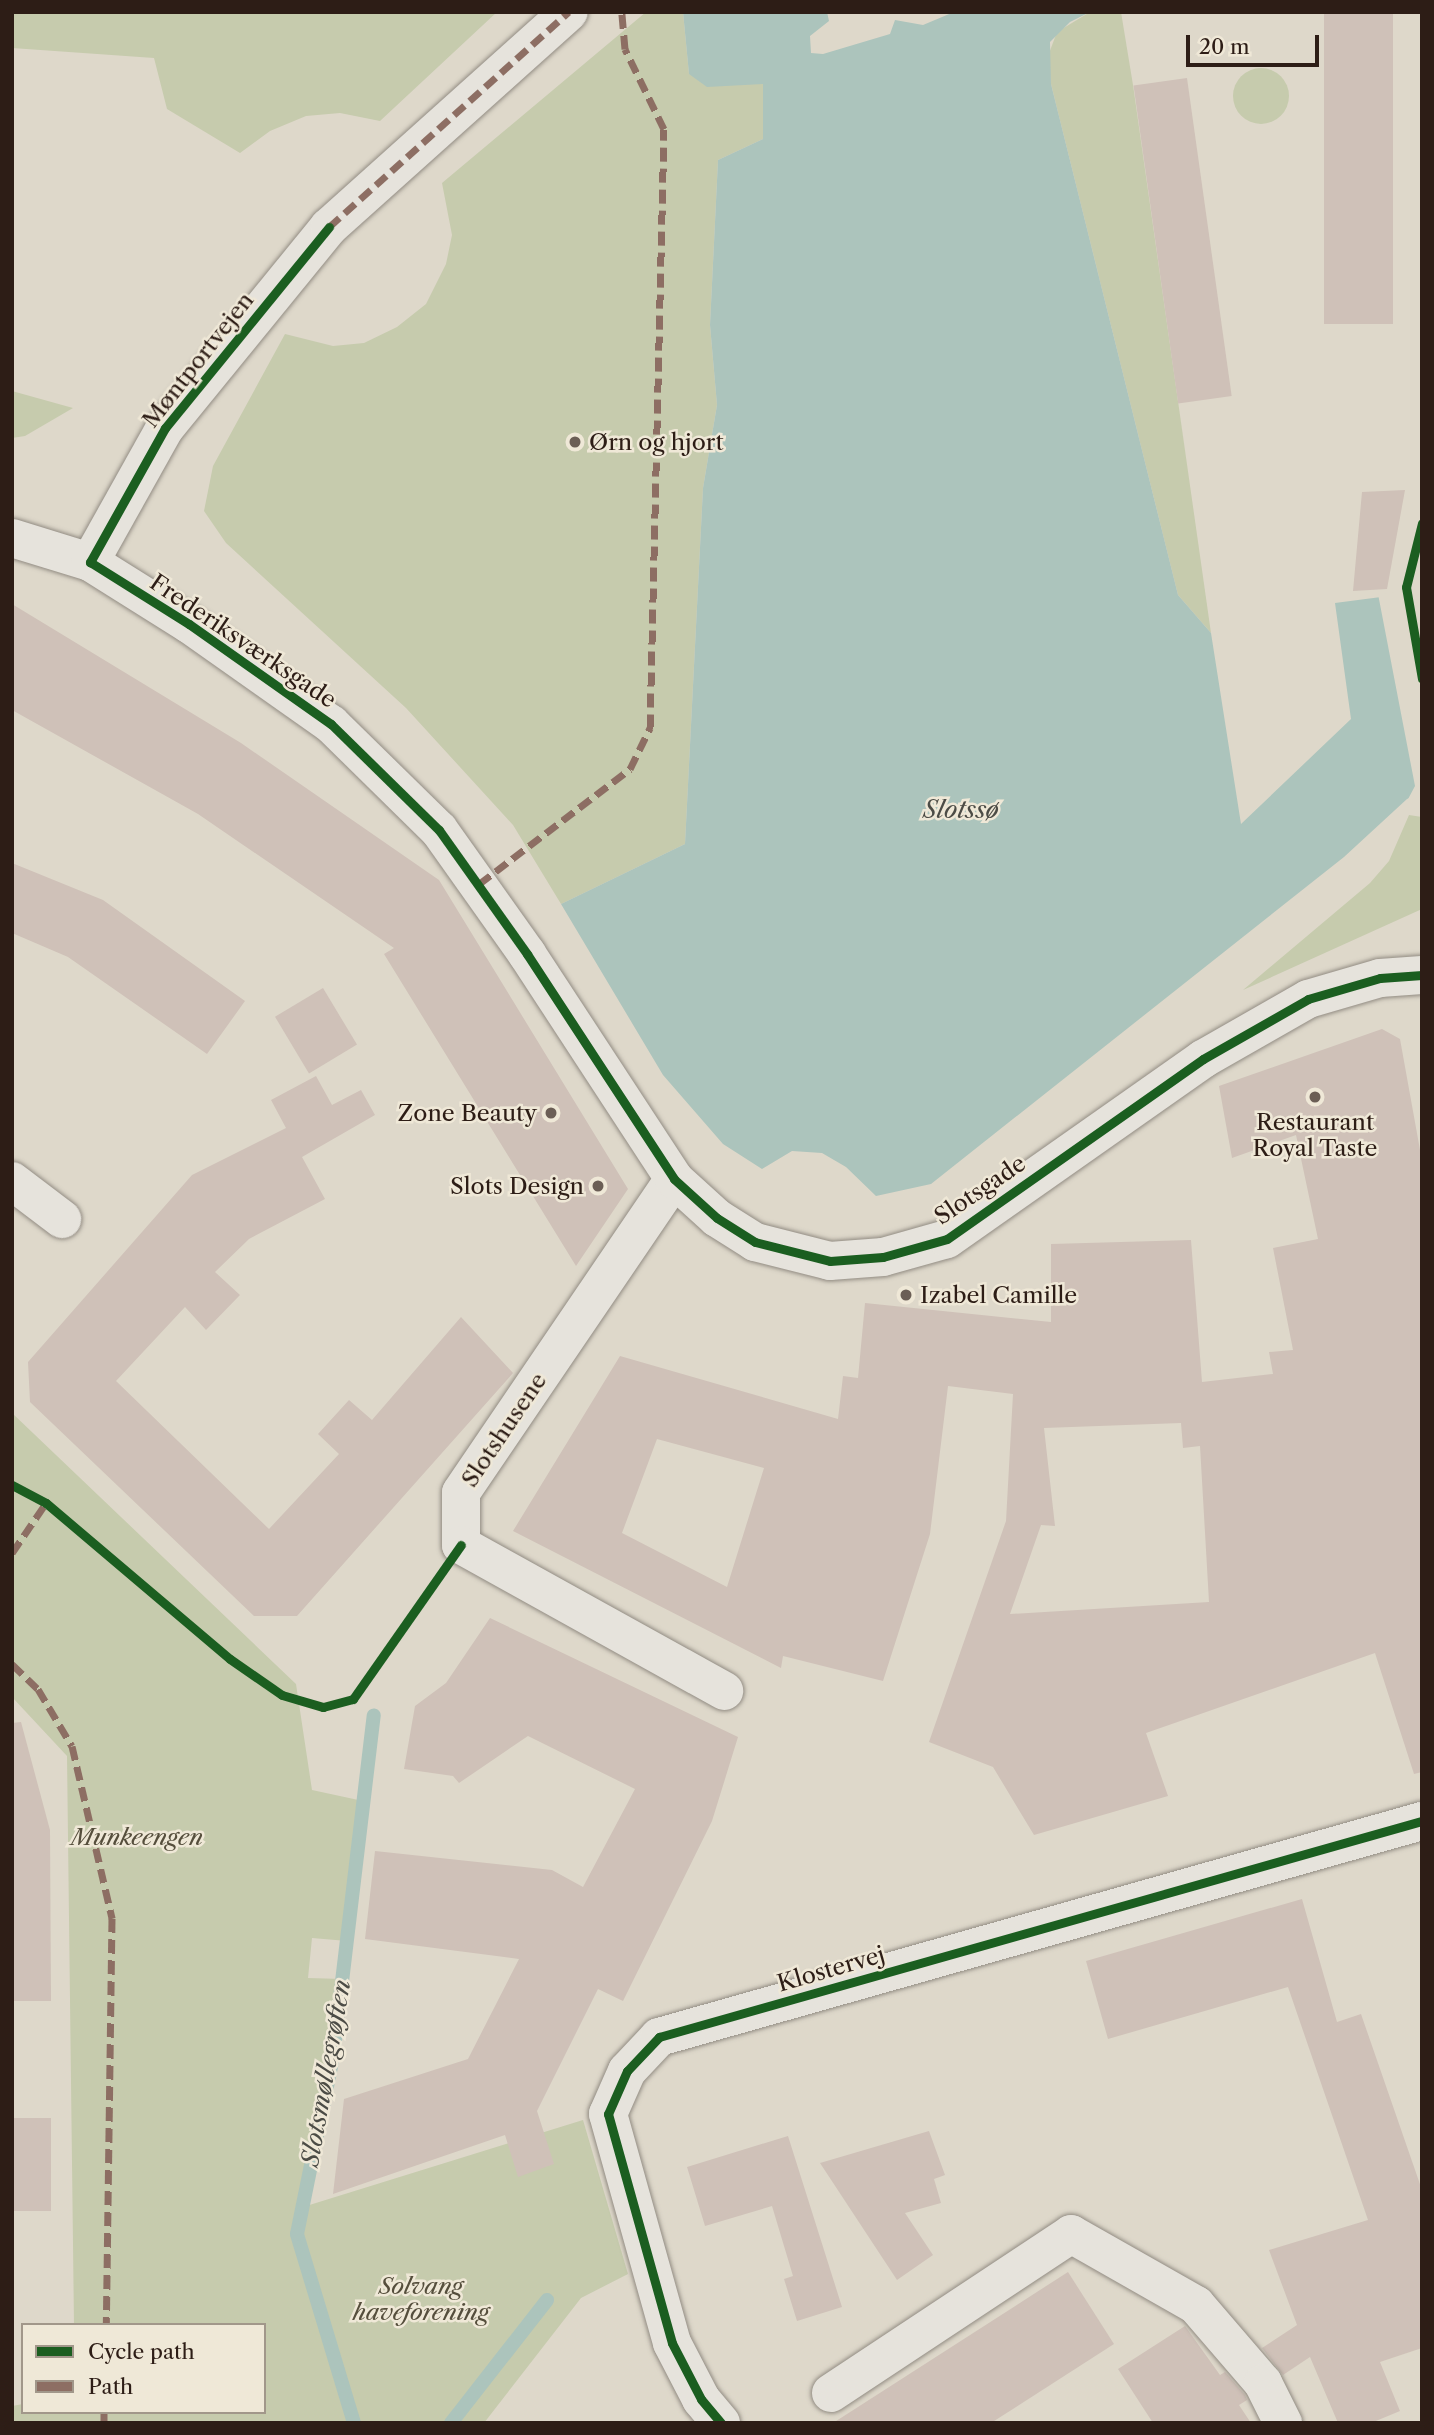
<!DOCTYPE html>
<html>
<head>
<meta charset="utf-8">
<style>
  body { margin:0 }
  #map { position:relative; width:1434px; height:2435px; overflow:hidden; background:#ded8ca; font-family:"Libre Caslon Text",serif }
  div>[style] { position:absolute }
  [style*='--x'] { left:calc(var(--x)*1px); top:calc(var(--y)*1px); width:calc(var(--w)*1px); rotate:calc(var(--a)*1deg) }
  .green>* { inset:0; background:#c6cbad }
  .round { border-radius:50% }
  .water>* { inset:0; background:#acc4bc }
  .pier>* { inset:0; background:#ded8ca }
  .stream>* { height:14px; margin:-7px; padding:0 7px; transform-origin:7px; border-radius:7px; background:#acc4bc }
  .building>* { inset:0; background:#cfc1b8; transform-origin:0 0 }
  .roads { filter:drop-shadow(0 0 2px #928c83) drop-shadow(0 0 2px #928c83) }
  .street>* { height:38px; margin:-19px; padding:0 19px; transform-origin:19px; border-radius:19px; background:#e6e3dc }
  .secondary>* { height:38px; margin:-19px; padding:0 19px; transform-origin:19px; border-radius:19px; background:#e6e3dc }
  .quiet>* { height:7px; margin-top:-3.5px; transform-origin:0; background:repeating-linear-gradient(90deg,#8d6e63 0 14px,transparent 0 21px) }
  .cycleway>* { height:9px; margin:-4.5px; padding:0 4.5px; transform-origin:4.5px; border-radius:4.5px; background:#1b5e20 }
  .dots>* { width:19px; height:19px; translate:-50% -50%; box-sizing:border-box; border:4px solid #efe8d7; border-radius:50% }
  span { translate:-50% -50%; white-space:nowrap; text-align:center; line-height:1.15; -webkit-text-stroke:5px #efe8d7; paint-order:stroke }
  .street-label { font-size:23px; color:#2d1d16 }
  .poi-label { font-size:23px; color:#2d1d16 }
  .left { translate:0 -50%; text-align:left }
  .right { translate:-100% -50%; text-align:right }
  .park-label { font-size:23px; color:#554e3c; font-style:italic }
  .water-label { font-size:24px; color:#4c4c46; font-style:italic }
  .frame { position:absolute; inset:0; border:14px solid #2d1d16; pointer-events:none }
  .legend { position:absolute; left:21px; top:2323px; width:245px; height:91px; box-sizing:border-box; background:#efe8d7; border:2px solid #a1978a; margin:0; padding:9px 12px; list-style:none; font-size:21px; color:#2d1d16 }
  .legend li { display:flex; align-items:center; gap:14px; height:35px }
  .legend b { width:35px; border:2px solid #a1978a }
  .scale { position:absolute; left:1186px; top:35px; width:133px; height:32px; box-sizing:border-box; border:4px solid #2d1d16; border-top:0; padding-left:9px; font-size:21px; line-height:24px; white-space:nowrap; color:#2d1d16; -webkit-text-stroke:5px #efe8d7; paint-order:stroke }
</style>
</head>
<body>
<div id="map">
  <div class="green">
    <i style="clip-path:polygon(12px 12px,497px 12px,380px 121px,340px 113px,306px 116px,270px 131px,240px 153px,167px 109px,154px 58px,12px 48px)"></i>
    <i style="clip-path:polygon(646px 12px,683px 12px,689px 74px,763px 84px,763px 139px,718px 160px,710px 325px,717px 405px,703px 488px,685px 844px,561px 904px,513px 825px,406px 708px,226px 543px,204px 511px,213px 466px,285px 334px,333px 346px,364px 343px,397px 327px,426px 304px,446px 264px,452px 235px,442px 183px)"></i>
    <i style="clip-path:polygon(1121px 12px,1133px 85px,1211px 633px,1178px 595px,1051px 84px,1048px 56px,1057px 32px,1090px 12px)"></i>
    <i class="round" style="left:1233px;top:68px;width:56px;height:56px"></i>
    <i style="clip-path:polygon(12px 391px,73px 408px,25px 436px,12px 438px)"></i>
    <i style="clip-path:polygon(1409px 815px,1422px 817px,1422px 909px,1243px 990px,1370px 883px,1389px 861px)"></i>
    <i style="clip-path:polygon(12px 1413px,296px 1684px,312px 1790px,363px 1801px,347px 1941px,312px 1938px,308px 1978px,343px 1979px,333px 2057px,303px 2207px,583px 2120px,628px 2274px,581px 2298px,484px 2423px,12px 2423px,12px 2406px,23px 2404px,23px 2412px,264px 2412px,264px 2325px,74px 2325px,67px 1756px,12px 1697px)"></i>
  </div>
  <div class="water">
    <i style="clip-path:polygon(683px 12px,827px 12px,829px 21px,810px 36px,811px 53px,823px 54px,890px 34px,895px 20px,923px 25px,954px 12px,1090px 12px,1070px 22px,1050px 42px,1051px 84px,1178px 595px,1211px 633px,1241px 824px,1351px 719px,1335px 603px,1381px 597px,1422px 793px,1407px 799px,1344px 857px,931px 1184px,876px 1196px,846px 1167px,822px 1153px,792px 1151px,762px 1169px,723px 1144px,663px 1075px,561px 904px,685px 844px,703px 488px,717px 405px,710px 325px,718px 160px,763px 139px,763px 84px,707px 87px,689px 74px)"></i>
  </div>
  <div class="pier">
    <i style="clip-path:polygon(1422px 589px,1422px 796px,1407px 801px,1415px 786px,1378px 594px)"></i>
  </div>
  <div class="stream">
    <i style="--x:354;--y:2423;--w:197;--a:-106.8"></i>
    <i style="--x:297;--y:2234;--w:181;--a:-78.5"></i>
    <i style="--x:333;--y:2057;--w:344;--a:-83.2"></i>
    <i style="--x:451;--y:2423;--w:156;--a:-52"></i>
  </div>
  <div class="building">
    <i style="left:1324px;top:12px;width:69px;height:312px"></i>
    <i style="left:1187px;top:78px;width:321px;height:54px;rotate:82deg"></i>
    <i style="clip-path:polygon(1405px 490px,1387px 589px,1353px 591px,1362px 492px)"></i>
    <i style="clip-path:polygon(12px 604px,241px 743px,439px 880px,628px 1189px,576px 1266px,384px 954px,394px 948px,198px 814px,12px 710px)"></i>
    <i style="clip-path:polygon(12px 863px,103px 900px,245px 1001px,207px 1054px,68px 957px,12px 933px)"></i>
    <i style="left:323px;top:988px;width:66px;height:56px;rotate:59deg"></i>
    <i style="clip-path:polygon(evenodd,1382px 1029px,1400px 1039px,1422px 1161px,1422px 1772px,1414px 1774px,1375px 1653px,1146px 1733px,1168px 1796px,1034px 1835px,993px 1767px,929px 1742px,1006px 1521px,1013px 1394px,948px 1386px,930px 1534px,883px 1681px,783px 1656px,781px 1668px,513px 1531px,620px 1356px,838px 1419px,843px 1376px,858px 1378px,865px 1303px,1051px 1322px,1051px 1244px,1191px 1240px,1202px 1382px,1273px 1374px,1269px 1352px,1293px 1350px,1273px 1248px,1318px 1239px,1296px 1135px,1232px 1158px,1219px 1086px,1382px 1029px,1181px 1423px,1183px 1448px,1200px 1446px,1209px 1602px,1010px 1614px,1041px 1525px,1055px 1526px,1044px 1428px,1181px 1423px,1382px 1029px,657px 1439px,764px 1468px,727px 1587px,622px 1533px,657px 1439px)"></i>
    <i style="clip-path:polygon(316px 1076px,332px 1105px,361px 1090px,375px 1115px,302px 1157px,325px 1199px,249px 1239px,215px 1272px,240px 1295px,206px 1330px,185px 1307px,116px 1381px,269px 1529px,339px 1454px,318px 1434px,349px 1400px,372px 1420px,461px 1317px,513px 1373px,297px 1616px,254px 1616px,30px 1402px,28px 1362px,192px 1175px,286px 1128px,271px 1100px)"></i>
    <i style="clip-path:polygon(490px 1618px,738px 1737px,712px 1821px,623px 2001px,598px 1989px,537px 2111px,554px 2164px,518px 2177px,505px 2135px,333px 2194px,344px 2099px,468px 2059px,519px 1959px,365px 1939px,375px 1851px,552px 1870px,583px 1887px,635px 1789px,528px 1736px,459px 1783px,453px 1776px,404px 1769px,415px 1706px,446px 1683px)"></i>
    <i style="clip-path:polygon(21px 1722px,50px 1830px,51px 2001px,12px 2001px,12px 1723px)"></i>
    <i style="clip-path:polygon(1302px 1899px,1337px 2022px,1361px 2014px,1422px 2190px,1422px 2348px,1380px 2362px,1400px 2411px,1371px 2423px,1338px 2423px,1310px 2357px,1283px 2375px,1262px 2348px,1297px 2325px,1269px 2250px,1368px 2220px,1288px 1987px,1108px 2039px,1086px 1961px)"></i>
    <i style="left:12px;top:2118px;width:39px;height:93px"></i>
    <i style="clip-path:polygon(929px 2131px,945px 2175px,934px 2179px,941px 2203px,905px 2213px,933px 2255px,897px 2280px,820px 2163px)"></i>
    <i style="clip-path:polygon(788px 2136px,842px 2307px,797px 2321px,784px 2279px,793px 2276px,772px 2206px,705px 2226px,687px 2167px)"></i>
    <i style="clip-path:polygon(1068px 2272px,1114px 2344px,991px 2423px,833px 2423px)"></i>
    <i style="clip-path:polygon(1185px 2326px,1220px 2375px,1225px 2372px,1245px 2395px,1247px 2400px,1239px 2405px,1251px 2423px,1153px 2423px,1118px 2369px)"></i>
  </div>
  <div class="roads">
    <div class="street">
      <i style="--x:90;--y:562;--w:154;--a:-60.8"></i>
      <i style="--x:165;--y:428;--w:259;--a:-50.8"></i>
      <i style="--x:329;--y:227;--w:322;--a:-41.9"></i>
      <i style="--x:674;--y:1179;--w:379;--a:124.2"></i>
      <i style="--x:461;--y:1493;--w:52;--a:90"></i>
      <i style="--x:461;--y:1545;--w:301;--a:29"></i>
      <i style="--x:12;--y:1181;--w:63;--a:37.2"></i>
      <i style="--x:831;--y:2393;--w:288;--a:-33.5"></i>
      <i style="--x:1071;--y:2234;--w:144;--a:29.6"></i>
      <i style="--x:1196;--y:2305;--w:103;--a:49.3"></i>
      <i style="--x:1263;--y:2383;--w:45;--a:63.4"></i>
      <i style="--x:721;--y:2423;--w:31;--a:-130"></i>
      <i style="--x:701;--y:2399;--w:63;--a:-117.4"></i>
      <i style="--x:672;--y:2343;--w:238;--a:-105.6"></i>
      <i style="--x:608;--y:2114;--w:47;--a:-66.2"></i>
      <i style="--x:627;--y:2071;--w:47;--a:-46.7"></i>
      <i style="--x:659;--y:2037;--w:793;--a:-15.81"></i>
    </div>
    <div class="secondary">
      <i style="--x:12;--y:538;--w:82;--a:17.1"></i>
      <i style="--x:90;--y:562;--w:117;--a:32.1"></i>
      <i style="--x:189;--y:624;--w:174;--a:35.2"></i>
      <i style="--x:331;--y:724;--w:151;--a:44.5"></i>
      <i style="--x:439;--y:830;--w:152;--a:54.6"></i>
      <i style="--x:527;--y:954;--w:269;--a:56.8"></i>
      <i style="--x:674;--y:1179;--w:58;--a:42.2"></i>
      <i style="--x:717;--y:1218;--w:45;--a:32.3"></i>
      <i style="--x:755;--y:1242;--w:77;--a:14.2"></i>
      <i style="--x:830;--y:1261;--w:53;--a:-4.3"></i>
      <i style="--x:883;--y:1257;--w:66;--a:-15.7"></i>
      <i style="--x:947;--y:1239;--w:313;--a:-35.1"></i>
      <i style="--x:1203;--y:1059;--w:121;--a:-29.7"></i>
      <i style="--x:1308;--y:999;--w:75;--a:-16.3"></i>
      <i style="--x:1380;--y:978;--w:42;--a:-4.1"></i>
    </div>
  </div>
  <div class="quiet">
    <i style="--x:329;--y:227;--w:322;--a:-41.9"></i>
    <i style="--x:479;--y:884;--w:190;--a:-37.3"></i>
    <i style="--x:630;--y:769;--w:46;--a:-64"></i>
    <i style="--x:650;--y:728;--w:599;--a:-88.66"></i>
    <i style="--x:664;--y:129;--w:89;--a:-116"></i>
    <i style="--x:625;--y:49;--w:37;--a:-95"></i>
    <i style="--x:12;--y:1553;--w:60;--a:-55.8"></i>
    <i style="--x:12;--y:1664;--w:36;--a:44"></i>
    <i style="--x:38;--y:1689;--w:66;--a:59.2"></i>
    <i style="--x:72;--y:1746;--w:177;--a:76.9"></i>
    <i style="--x:112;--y:1918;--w:407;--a:90.8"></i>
    <i style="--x:104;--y:2423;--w:11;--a:-90"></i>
  </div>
  <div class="cycleway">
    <i style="--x:329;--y:227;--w:259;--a:129.2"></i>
    <i style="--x:165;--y:428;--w:154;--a:119.2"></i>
    <i style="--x:90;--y:562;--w:117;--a:32.1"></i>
    <i style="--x:189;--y:624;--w:174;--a:35.2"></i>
    <i style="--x:331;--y:724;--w:151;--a:44.5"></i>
    <i style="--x:439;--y:830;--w:152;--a:54.6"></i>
    <i style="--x:527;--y:954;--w:269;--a:56.8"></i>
    <i style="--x:674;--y:1179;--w:58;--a:42.2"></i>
    <i style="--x:717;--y:1218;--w:45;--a:32.3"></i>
    <i style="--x:755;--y:1242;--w:77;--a:14.2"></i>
    <i style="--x:830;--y:1261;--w:53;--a:-4.3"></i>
    <i style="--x:883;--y:1257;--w:66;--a:-15.7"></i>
    <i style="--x:947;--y:1239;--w:313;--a:-35.1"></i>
    <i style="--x:1203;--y:1059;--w:121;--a:-29.7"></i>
    <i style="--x:1308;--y:999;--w:75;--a:-16.3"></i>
    <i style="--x:1380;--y:978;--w:42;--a:-4.1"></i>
    <i style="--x:1422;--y:523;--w:66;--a:104"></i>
    <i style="--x:1406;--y:587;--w:93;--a:80.1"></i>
    <i style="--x:12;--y:1485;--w:38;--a:28"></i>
    <i style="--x:46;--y:1503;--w:241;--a:40.3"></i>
    <i style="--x:230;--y:1659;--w:63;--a:34.7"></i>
    <i style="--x:282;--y:1695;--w:43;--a:16.3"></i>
    <i style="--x:323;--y:1707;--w:31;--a:-15"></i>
    <i style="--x:353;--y:1699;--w:188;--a:-55"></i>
    <i style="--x:721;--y:2423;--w:31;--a:-130"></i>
    <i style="--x:701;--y:2399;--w:63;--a:-117.4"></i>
    <i style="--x:672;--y:2343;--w:238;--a:-105.6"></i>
    <i style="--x:608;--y:2114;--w:47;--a:-66.2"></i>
    <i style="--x:627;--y:2071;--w:47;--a:-46.7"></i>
    <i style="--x:659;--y:2037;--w:793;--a:-15.81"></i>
  </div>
  <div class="dots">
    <i style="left:575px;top:442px;background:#6b5e55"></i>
    <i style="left:1315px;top:1097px;background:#6b5e55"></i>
    <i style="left:551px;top:1113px;background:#6b5e55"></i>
    <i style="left:598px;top:1186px;background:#6b5e55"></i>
    <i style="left:906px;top:1295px;background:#6b5e55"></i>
  </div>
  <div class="street-label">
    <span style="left:198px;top:360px;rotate:-52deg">Møntportvejen</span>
    <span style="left:243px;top:641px;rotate:34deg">Frederiksværksgade</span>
    <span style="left:980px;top:1190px;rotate:-34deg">Slotsgade</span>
    <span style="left:504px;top:1430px;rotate:-56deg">Slotshusene</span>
    <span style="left:831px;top:1969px;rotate:-16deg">Klostervej</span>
  </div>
  <div class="poi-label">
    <span class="left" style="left:589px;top:442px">Ørn og hjort</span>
    <span class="right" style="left:537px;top:1113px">Zone Beauty</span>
    <span style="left:1315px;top:1135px">Restaurant<br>Royal Taste</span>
    <span class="right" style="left:584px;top:1186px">Slots Design</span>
    <span class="left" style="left:920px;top:1295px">Izabel Camille</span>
  </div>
  <div class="park-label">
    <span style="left:137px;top:1837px">Munkeengen</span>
    <span style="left:421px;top:2299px">Solvang<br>haveforening</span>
  </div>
  <div class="water-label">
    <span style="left:961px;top:810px">Slotssø</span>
    <span style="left:326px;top:2073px;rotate:-80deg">Slotsmøllegrøften</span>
  </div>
  <div class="frame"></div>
  <ul class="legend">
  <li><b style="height:9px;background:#1b5e20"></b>Cycle path</li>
  <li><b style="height:9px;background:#8d6e63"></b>Path</li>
  </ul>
  <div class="scale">20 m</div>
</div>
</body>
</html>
